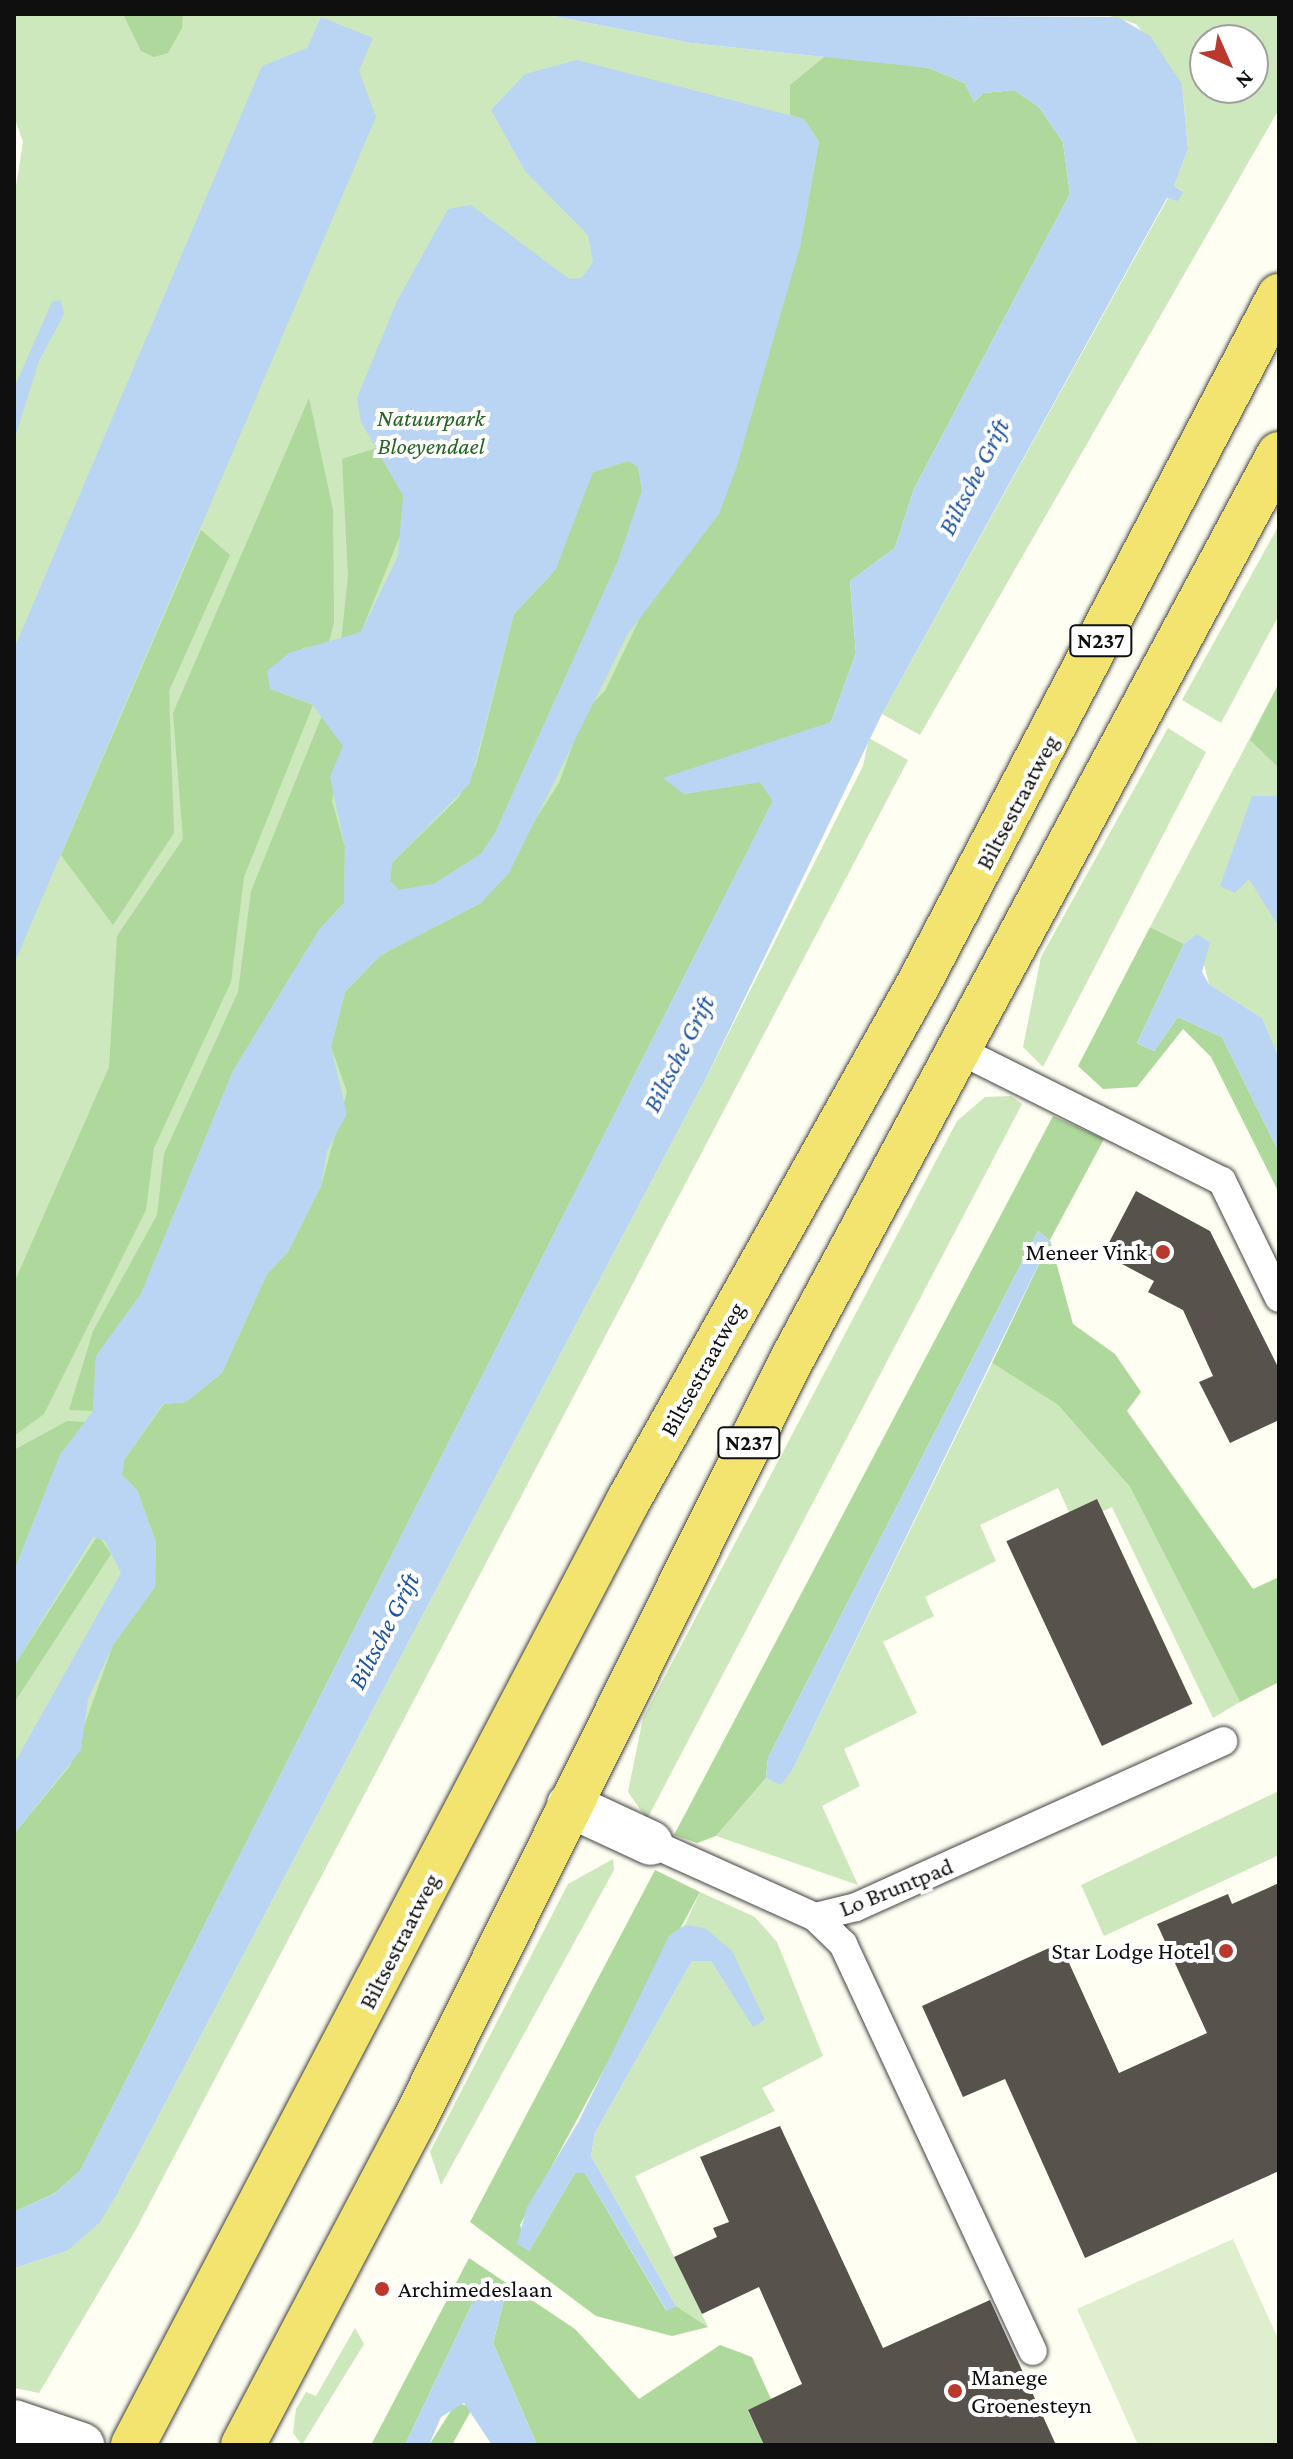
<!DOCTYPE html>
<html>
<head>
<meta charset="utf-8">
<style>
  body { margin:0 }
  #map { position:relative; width:1293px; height:2459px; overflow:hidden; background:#fefef2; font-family:"Crimson Pro",serif }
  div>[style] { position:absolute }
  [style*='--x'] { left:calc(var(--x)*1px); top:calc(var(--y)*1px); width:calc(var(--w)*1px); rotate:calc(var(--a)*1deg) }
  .green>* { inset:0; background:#cde8bc }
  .forest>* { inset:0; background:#afd89c }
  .pitch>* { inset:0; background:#dfefce }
  .water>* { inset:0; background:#b9d5f3 }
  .building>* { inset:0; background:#57524c; transform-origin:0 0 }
  .roads { filter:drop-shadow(0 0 2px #424242) drop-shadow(0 0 2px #424242) }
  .service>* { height:28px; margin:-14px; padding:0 14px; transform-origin:14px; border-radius:14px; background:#fff }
  .minor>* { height:44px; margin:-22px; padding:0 22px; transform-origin:22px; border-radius:22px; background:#fff }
  .primary>* { height:44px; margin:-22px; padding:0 22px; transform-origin:22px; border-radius:22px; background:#f2e46e }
  .dots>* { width:22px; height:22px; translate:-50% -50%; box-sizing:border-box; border:4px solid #fff; border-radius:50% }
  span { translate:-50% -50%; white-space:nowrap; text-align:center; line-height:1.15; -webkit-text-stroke:8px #fff; paint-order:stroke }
  .shield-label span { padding:2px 6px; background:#fff; border:2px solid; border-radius:6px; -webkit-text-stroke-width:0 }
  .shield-label { font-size:22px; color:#0f0f0f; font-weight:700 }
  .park-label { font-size:24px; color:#266422; font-style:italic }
  .street-label { font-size:24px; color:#0f0f0f }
  .poi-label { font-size:24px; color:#0f0f0f }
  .right { translate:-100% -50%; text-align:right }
  .left { translate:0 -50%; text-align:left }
  .water-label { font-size:26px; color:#1d539c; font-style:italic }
  .frame { position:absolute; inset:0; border:16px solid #0f0f0f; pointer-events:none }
  .north { position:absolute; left:1189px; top:24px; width:80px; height:80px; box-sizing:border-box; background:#fff; border:2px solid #9f9f9f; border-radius:50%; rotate:135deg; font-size:22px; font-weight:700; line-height:32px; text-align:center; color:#0f0f0f }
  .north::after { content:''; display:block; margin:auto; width:28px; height:36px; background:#b93a2d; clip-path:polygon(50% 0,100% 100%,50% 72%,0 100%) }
</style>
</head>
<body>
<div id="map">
  <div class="green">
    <i style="clip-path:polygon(14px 14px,543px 14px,691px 43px,929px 68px,773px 801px,80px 2171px,14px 2212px,14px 199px,23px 142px,14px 116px)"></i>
    <i style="clip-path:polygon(evenodd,1103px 14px,1279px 14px,1279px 109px,920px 735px,882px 714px,1168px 198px,1178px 200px,1182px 191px,1174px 186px,1188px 149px,1182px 84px,1136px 24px,1103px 14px,1205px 40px,1253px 40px,1253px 88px,1205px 88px,1205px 40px)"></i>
    <i style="clip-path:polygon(1279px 525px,1279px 615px,1221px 723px,1182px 700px)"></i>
    <i style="clip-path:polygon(1279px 683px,1279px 1057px,1262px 1018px,1209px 984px,1196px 934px,1184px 944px,1150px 927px)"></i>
    <i style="clip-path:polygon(1168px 728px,1206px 752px,1043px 1067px,1023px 1047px,1041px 957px)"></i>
    <i style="clip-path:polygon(869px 738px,908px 760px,135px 2231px,39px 2393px,14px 2388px,14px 2268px,67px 2251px,120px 2189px,707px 1076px,863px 766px)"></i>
    <i style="clip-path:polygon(1011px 1096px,1022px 1104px,647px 1819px,628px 1792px,643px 1718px,957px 1121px,985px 1097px)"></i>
    <i style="clip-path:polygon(992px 1363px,1058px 1405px,1130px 1487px,1240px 1702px,1213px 1718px,1112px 1507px,1075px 1525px,1058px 1488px,980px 1525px,996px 1561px,925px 1597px,934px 1616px,883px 1642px,917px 1713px,844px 1749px,860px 1786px,822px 1806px,858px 1885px,716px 1836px,766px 1778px,781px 1784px,793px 1769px)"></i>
    <i style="clip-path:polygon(1279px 1791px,1279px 1855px,1104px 1936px,1081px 1885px)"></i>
    <i style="clip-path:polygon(613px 1859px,614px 1870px,441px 2185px,430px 2152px,568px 1884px)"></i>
    <i style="clip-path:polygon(700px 1892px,755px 1917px,777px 1942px,823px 2056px,762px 2088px,775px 2111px,635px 2176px,708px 2327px,676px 2306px,591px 2156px,595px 2133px,692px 1961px,711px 1961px,753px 2026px,765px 2020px,699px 1930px,685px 1925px)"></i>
    <i style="clip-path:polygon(355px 2328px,364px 2344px,302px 2445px,293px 2433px,296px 2409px,306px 2392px,316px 2396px)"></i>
  </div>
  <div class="forest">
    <i style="clip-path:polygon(123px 14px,183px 14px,182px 28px,168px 53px,154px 57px,141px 51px)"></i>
    <i style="clip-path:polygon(828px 54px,929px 68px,965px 83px,974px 102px,983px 93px,1014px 90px,1039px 107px,1063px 142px,1070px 194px,914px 489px,895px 548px,850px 581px,856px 653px,831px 722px,684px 794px,760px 782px,773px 801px,80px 2171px,55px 2193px,14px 2212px,14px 1834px,70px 1766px,113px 1645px,155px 1587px,156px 1542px,137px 1490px,122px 1475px,124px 1460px,164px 1404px,186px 1402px,222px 1373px,267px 1274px,288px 1252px,321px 1186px,347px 1092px,331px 1047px,345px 992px,381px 955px,481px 903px,559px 783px,585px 710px,605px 691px,650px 597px,719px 514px,800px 247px,819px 142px,804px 119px,790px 115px,790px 85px)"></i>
    <i style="clip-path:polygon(309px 398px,333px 510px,334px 622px,329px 643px,303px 648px,270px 689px,313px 705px,244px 877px,231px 982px,154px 1148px,146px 1210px,44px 1414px,14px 1436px,14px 1283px,109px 1067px,117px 936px,183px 839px,173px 713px)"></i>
    <i style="clip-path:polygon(376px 448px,403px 495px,404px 526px,361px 632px,341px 641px,348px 576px,342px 459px)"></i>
    <i style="clip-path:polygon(629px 461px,638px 467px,642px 491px,618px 561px,495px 833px,481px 854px,434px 884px,399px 890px,390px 881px,392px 863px,459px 797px,476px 765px,514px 614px,550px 576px,593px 472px)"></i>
    <i style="clip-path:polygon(201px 530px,230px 555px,169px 691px,174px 833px,113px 925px,61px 855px)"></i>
    <i style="clip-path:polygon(1279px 683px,1279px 768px,1250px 740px)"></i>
    <i style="clip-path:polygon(323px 713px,343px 746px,332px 801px,345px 847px,344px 903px,319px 930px,233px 1071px,141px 1294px,96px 1356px,93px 1411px,69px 1410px,93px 1331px,157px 1215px,164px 1154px,238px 992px,251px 891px)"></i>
    <i style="clip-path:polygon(1150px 927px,1184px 944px,1137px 1043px,1154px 1051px,1178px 1017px,1222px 1037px,1279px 1152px,1279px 1193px,1211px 1057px,1183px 1029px,1137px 1087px,1103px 1089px,1078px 1066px)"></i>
    <i style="clip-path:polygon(1053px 1116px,1104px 1139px,1050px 1240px,1073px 1324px,1115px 1354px,1141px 1392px,1127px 1411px,1253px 1589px,1279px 1577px,1279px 1682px,1240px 1702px,1130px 1487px,1058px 1405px,992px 1363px,1050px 1241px,1038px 1231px,768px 1758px,766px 1778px,716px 1836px,697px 1843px,674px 1835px)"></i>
    <i style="clip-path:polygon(67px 1421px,85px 1422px,60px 1455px,14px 1571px,14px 1450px)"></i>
    <i style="clip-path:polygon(98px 1535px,111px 1554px,14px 1703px,14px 1666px)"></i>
    <i style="clip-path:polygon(655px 1870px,700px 1892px,520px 2225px,529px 2251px,575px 2173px,585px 2173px,666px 2310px,676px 2306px,708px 2327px,672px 2336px,596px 2316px,470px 2222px)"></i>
    <i style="clip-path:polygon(469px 2258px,575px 2329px,639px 2399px,720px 2345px,752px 2357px,771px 2399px,748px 2411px,764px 2445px,537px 2445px,493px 2343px,504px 2300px,472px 2304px,405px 2445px,371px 2445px)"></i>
    <i style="clip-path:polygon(456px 2403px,473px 2407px,452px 2445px,429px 2445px)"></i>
  </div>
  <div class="pitch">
    <i style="clip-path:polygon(1233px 2239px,1279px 2341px,1279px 2445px,1138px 2445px,1077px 2309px)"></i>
  </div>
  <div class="water">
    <i style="clip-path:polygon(543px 14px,1118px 17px,1150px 36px,1182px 84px,1188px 149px,1174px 186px,1183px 192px,1178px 201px,1167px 198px,882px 714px,707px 1076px,120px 2189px,100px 2222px,67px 2251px,14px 2268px,14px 2212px,55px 2193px,80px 2171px,773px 801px,760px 782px,684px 794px,663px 778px,831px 722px,856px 653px,850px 581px,895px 548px,914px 489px,1070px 194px,1063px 142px,1039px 107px,1014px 90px,983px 93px,974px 102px,965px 83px,929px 68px,691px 43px)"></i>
    <i style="clip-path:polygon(321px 17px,373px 38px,359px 71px,376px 117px,14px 964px,14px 649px,262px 66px,307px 48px)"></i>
    <i style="clip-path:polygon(evenodd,577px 60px,804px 119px,819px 142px,800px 247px,736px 469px,719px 514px,627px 635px,509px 873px,481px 903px,381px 955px,345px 992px,331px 1047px,347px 1114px,327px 1151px,321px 1186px,288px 1252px,267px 1274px,222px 1373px,186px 1402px,163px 1404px,124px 1460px,122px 1475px,137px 1490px,156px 1542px,155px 1587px,113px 1645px,88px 1699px,81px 1750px,14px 1834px,14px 1764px,121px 1573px,105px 1541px,93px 1537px,14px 1666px,14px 1571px,60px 1455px,93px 1411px,96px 1356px,141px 1294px,233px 1071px,319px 930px,344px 903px,345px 847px,330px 777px,343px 746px,312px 704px,270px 689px,267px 671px,289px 653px,361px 632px,398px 556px,403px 495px,361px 422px,357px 398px,397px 301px,448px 209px,471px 205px,569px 279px,582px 278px,593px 262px,588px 235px,525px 171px,491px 110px,525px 74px,577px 60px,629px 461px,638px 467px,642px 491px,618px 561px,495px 833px,481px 854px,434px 884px,399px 890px,390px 881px,392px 863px,470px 783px,514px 614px,556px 569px,593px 472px,629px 461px)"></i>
    <i style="clip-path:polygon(61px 300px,64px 314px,39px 361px,14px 441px,14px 388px,52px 302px)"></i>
    <i style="clip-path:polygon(1252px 796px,1279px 796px,1279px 927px,1249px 879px,1235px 893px,1220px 886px)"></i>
    <i style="clip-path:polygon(1196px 934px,1210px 942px,1202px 972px,1209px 984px,1262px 1018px,1279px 1057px,1279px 1152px,1222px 1037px,1178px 1017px,1154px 1051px,1137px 1043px,1184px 944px)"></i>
    <i style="clip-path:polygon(1038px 1231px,1050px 1241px,793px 1769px,781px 1785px,766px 1778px,768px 1758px)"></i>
    <i style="clip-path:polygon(685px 1925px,705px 1928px,732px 1951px,765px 2020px,753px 2027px,711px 1961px,692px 1961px,595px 2133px,591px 2156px,676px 2306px,667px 2311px,585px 2173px,575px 2173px,529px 2251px,517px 2244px,527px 2207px,579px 2121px,669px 1936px)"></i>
    <i style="clip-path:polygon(489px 2291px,504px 2300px,493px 2343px,537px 2445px,492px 2445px,464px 2403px,441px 2417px,429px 2445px,405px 2445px,472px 2304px)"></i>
  </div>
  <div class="building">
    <i style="clip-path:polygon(1136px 1191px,1210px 1231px,1279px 1369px,1279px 1420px,1230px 1443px,1199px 1382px,1213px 1376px,1183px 1310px,1148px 1292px,1154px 1281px,1103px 1254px)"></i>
    <i style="left:1097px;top:1499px;width:226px;height:100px;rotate:65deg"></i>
    <i style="clip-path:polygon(1279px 1883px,1279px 2171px,1085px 2258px,1005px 2079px,963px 2097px,922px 2006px,1060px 1943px,1119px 2073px,1207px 2033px,1157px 1924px,1228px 1894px,1232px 1904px)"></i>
    <i style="clip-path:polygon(780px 2126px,883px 2348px,990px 2300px,1056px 2445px,764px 2445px,748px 2410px,802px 2384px,759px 2287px,702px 2314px,674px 2257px,717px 2237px,713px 2228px,729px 2222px,700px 2157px)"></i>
  </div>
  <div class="roads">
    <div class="service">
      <i style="--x:955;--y:1048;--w:298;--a:26.5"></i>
      <i style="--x:1222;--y:1181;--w:130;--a:64"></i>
      <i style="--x:651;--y:1843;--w:180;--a:24.3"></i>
      <i style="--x:815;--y:1917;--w:42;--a:-13.7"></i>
      <i style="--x:856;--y:1907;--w:403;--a:-24.3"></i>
      <i style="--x:815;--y:1917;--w:39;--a:44"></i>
      <i style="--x:843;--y:1944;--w:449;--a:65"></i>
    </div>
    <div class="minor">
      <i style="--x:569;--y:1805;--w:90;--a:24.9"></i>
      <i style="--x:14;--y:2422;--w:72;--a:18.7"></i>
    </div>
    <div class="primary">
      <i style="--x:133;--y:2445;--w:1066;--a:-62.33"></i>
      <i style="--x:628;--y:1501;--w:594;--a:-60.67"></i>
      <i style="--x:919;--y:983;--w:776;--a:-62.34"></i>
      <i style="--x:243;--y:2445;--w:366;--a:-62.2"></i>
      <i style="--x:414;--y:2121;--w:848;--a:-63.62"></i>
      <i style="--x:791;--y:1361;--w:1030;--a:-61.72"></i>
    </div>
  </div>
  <div class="dots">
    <i style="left:1163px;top:1252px;background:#b93a2d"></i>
    <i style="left:1226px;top:1951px;background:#b93a2d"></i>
    <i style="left:382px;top:2289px;background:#b93a2d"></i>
    <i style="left:955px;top:2391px;background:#b93a2d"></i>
  </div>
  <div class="shield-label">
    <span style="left:1101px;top:641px">N237</span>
    <span style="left:749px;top:1443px">N237</span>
  </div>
  <div class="park-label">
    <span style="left:431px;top:432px">Natuurpark<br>Bloeyendael</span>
  </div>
  <div class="street-label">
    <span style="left:1017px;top:802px;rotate:-62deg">Biltsestraatweg</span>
    <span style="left:702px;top:1369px;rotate:-61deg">Biltsestraatweg</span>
    <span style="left:896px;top:1887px;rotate:-22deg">Lo Bruntpad</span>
    <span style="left:399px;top:1941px;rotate:-63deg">Biltsestraatweg</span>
  </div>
  <div class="poi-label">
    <span class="right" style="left:1147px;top:1252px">Meneer Vink</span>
    <span class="right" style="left:1210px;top:1951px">Star Lodge Hotel</span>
    <span class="left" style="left:398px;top:2289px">Archimedeslaan</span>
    <span class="left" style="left:971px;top:2391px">Manege<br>Groenesteyn</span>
  </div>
  <div class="water-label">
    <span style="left:974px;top:477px;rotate:-63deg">Biltsche Grift</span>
    <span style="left:679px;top:1054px;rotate:-63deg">Biltsche Grift</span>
    <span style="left:384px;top:1631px;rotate:-63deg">Biltsche Grift</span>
  </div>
  <div class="frame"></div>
  <div class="north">N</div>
</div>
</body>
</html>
